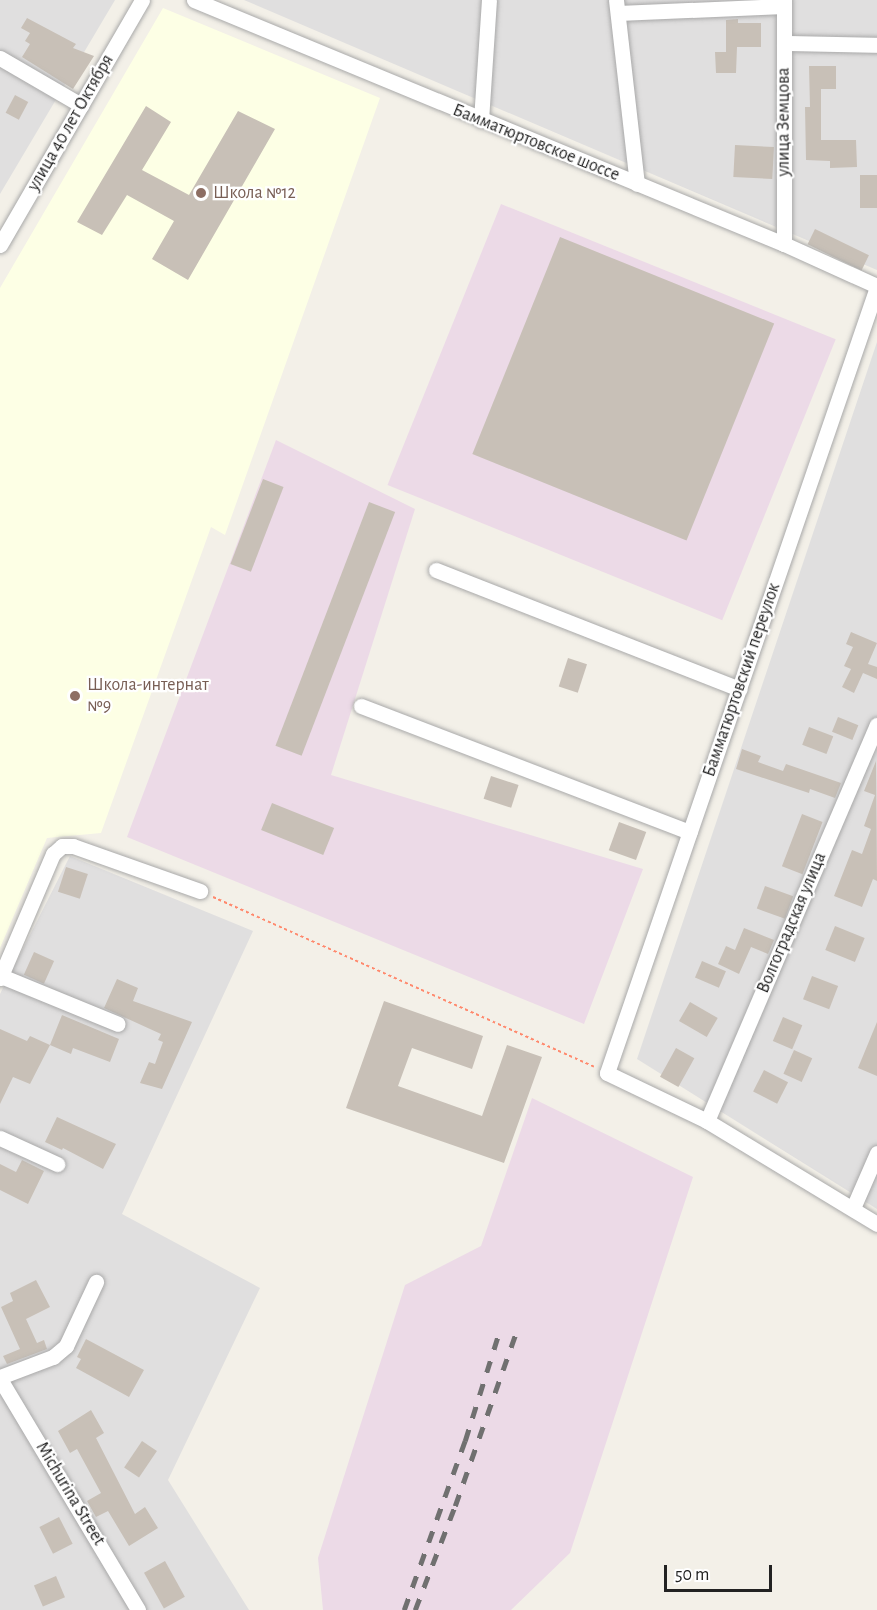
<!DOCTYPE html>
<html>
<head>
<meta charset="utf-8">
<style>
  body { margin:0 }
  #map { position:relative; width:877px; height:1610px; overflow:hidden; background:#f3f0e8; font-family:"Alegreya Sans",sans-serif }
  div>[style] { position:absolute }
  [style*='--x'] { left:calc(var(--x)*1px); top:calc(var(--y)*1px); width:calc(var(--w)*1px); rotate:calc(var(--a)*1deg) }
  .residential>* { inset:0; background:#e0dfdf }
  .industrial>* { inset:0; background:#ecdae7; transform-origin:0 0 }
  .education>* { inset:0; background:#fdffe5 }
  .building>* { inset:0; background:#c8c0b7; transform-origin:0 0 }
  .path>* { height:2px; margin-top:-1px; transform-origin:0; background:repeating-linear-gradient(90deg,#ff896d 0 3px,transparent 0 6px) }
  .roads { filter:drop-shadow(0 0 2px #a9a9a9) drop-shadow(0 0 2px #a9a9a9) }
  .minor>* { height:15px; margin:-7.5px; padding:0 7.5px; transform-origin:7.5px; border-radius:7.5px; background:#fff }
  .rail>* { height:4.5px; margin-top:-2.25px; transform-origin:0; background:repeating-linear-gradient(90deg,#707070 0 12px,transparent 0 24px) }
  .dots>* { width:16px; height:16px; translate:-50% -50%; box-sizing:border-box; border:3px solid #fff; border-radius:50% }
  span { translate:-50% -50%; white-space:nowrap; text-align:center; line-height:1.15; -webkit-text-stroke:4.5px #fff; paint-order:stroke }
  .street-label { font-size:18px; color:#222 }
  .education-label { font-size:18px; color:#785e54 }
  .left { translate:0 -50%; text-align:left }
  .scale { position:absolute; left:664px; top:1565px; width:108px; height:27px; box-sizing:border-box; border:3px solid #222; border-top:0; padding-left:8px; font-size:18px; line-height:21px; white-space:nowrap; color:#222; -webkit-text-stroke:4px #fff; paint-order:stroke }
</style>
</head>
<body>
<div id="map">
  <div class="residential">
    <i style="clip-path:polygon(0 0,115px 0,0 194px)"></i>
    <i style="clip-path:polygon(244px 0,877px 0,877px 270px)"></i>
    <i style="clip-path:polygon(877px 342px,877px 1209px,637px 1059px)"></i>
    <i style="clip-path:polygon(70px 856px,253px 931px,122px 1214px,260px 1288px,168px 1480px,249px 1610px,0 1610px,0 994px)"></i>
  </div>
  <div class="industrial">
    <i style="left:501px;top:204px;width:361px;height:303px;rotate:22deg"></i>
    <i style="clip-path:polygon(276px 440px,415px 509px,331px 775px,643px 869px,584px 1024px,127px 837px)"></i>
    <i style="clip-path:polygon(532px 1098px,693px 1177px,570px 1553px,511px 1610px,323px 1610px,318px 1558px,405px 1285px,481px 1246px)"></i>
  </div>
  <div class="education">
    <i style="clip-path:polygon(163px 8px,380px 98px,225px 535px,211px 527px,101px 833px,47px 838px,0 948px,0 288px)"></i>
  </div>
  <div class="building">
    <i style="clip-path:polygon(27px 18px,76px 44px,73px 48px,94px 56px,73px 89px,22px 57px,30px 44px,25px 41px,30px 33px,21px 28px)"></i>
    <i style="clip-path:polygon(738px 19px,738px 23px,761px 23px,761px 47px,737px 47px,736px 73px,716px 73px,715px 52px,726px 52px,726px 20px)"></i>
    <i style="clip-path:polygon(809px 66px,836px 66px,836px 89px,821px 89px,821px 140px,856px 140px,857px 167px,830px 168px,830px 161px,806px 160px,805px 107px,810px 107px)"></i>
    <i style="left:15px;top:95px;width:15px;height:20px;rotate:28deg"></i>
    <i style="clip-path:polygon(146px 106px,171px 122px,142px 170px,189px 195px,238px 111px,275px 129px,188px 280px,152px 259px,174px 221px,127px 195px,102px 235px,77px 222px)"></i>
    <i style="left:735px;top:145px;width:39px;height:32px;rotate:3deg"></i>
    <i style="left:877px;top:175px;width:33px;height:17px;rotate:90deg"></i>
    <i style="left:815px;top:229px;width:60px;height:17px;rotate:26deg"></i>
    <i style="left:560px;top:237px;width:231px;height:234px;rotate:22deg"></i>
    <i style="left:263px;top:479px;width:22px;height:91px;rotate:21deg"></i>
    <i style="left:369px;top:502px;width:28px;height:261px;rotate:21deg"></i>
    <i style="clip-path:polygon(851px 632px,877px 643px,868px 664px,877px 667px,877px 679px,863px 673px,854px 693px,842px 687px,851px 669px,844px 666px,853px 647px,846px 644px)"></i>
    <i style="left:568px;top:658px;width:20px;height:30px;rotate:18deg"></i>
    <i style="left:838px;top:717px;width:22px;height:16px;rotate:22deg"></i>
    <i style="left:809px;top:727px;width:26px;height:19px;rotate:21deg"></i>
    <i style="clip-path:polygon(742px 749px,761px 756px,758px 762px,783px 771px,786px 764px,841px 783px,835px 798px,810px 789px,809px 793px,736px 769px)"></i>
    <i style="clip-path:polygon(876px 761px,877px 881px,873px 879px,862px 907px,834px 896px,852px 850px,862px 854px,871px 829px,864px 826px,875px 795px,864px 791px)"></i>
    <i style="left:491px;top:776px;width:29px;height:24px;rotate:18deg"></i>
    <i style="left:272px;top:803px;width:67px;height:29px;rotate:22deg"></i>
    <i style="left:802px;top:814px;width:22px;height:56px;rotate:21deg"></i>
    <i style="left:619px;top:822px;width:29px;height:30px;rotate:20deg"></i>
    <i style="left:66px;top:867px;width:23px;height:26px;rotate:18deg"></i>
    <i style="left:765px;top:886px;width:30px;height:24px;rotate:20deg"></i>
    <i style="left:835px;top:926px;width:32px;height:26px;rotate:22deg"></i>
    <i style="clip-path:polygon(744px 928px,774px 940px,768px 954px,751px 947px,739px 974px,718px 964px,726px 946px,735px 950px)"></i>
    <i style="left:34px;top:952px;width:22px;height:25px;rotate:24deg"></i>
    <i style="left:702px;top:961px;width:26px;height:18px;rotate:23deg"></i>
    <i style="left:812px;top:976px;width:28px;height:25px;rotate:21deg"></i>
    <i style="clip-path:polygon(117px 979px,138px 988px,133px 1001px,192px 1022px,162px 1089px,140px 1083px,149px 1062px,155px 1064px,163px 1042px,158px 1040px,161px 1034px,104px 1008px)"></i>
    <i style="clip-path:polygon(384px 1001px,483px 1036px,472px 1069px,412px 1048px,398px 1086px,482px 1116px,507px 1045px,542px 1057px,504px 1163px,346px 1108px)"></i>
    <i style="left:690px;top:1002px;width:32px;height:22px;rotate:30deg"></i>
    <i style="clip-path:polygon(62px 1015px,119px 1039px,110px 1062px,73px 1048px,71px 1054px,50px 1045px,30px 1084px,13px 1077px,0 1104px,0 1029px,27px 1041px,30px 1036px,50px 1045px)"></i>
    <i style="left:783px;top:1017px;width:21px;height:26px;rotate:23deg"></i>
    <i style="clip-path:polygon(877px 1022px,877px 1076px,858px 1068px)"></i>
    <i style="left:676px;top:1048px;width:21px;height:33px;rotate:29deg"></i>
    <i style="left:794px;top:1050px;width:20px;height:26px;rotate:24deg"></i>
    <i style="left:764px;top:1070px;width:27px;height:24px;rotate:27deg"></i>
    <i style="clip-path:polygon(57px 1117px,116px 1144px,103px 1169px,63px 1148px,62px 1150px,45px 1142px)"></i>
    <i style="clip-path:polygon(22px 1160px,44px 1171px,28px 1204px,0 1190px,0 1164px,16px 1172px)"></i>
    <i style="clip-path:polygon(36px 1280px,50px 1307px,26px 1319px,37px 1343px,44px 1340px,47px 1349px,7px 1364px,3px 1356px,20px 1349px,1px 1307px,13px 1301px,10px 1293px)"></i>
    <i style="clip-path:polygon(86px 1339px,144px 1370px,129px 1397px,76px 1368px,81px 1359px,77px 1357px)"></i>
    <i style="clip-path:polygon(91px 1410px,104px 1433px,96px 1438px,135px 1514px,145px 1507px,158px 1528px,129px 1546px,108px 1511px,96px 1517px,87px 1501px,101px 1493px,77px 1449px,70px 1453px,58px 1431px)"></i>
    <i style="left:142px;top:1441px;width:18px;height:32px;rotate:34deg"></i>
    <i style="left:59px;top:1517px;width:30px;height:22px;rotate:63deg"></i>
    <i style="left:165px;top:1561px;width:41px;height:24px;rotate:61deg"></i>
    <i style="left:56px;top:1576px;width:23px;height:24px;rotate:67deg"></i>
  </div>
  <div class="path">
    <i style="--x:213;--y:897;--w:417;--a:24"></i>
  </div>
  <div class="roads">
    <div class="minor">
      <i style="--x:194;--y:0;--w:638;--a:22.47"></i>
      <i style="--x:784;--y:244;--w:102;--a:24.3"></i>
      <i style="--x:616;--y:0;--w:185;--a:83.5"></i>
      <i style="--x:618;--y:13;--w:166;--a:-2.4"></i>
      <i style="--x:784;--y:43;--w:93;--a:1.2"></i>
      <i style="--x:0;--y:58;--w:94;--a:30.1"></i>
      <i style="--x:481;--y:120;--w:120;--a:-86.2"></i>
      <i style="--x:784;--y:244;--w:244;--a:-90"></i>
      <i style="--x:0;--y:245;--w:283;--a:-59.9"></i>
      <i style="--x:877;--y:287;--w:831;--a:108.96"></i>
      <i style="--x:607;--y:1073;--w:111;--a:25.6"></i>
      <i style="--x:707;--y:1121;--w:199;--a:31.2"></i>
      <i style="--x:436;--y:570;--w:326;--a:21.4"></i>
      <i style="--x:361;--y:706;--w:352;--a:21"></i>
      <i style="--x:1;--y:976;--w:126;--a:22.3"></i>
      <i style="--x:0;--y:978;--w:135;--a:-66.9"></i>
      <i style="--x:53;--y:854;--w:12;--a:-42"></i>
      <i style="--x:62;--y:846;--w:11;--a:0"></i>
      <i style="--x:73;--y:846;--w:135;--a:19.5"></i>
      <i style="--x:707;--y:1121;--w:431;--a:-66.8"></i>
      <i style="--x:0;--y:1138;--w:63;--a:24.5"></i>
      <i style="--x:853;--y:1208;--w:60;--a:-66.4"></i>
      <i style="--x:0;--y:1377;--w:57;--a:-20.7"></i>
      <i style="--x:53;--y:1357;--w:17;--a:-40"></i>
      <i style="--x:66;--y:1346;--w:71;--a:-64.9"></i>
      <i style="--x:0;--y:1379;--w:269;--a:59.1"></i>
    </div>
  </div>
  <div class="rail">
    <i style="--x:404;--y:1610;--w:180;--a:-70.2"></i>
    <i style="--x:465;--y:1441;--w:117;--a:-72.6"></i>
    <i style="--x:415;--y:1610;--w:111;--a:-69"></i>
    <i style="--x:455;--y:1506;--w:187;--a:-70.6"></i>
  </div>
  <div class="dots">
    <i style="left:201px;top:193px;background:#8d6e63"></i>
    <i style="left:75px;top:696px;background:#8d6e63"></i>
  </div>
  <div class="street-label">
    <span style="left:784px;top:122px;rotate:-90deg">улица Земцова</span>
    <span style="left:71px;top:123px;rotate:-60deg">улица 40 лет Октября</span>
    <span style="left:536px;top:143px;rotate:22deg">Бамматюртовское шоссе</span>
    <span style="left:742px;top:680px;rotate:-71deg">Бамматюртовский переулок</span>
    <span style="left:792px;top:923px;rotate:-67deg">Волгоградская улица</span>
    <span style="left:70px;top:1494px;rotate:59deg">Michurina Street</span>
  </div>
  <div class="education-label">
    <span class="left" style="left:213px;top:193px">Школа №12</span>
    <span class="left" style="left:87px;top:696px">Школа-интернат<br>№9</span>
  </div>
  <div class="scale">50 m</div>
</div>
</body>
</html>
